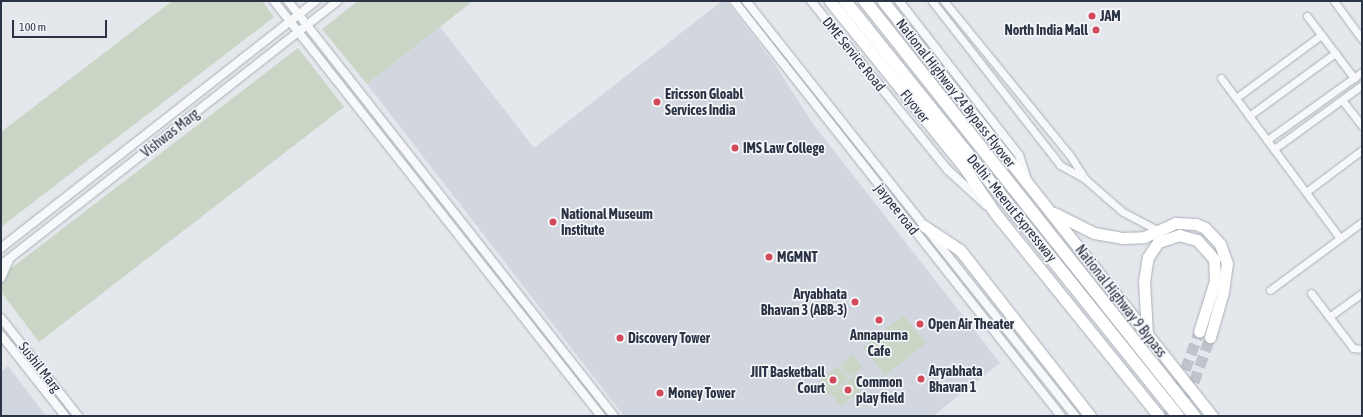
<!DOCTYPE html>
<html>
<head>
<meta charset="utf-8">
<style>
  body { margin:0 }
  #map { position:relative; width:1363px; height:417px; overflow:hidden; background:#e4e7ec; font-family:"Asap Condensed",sans-serif }
  div>[style] { position:absolute }
  [style*='--x'] { left:calc(var(--x)*1px); top:calc(var(--y)*1px); width:calc(var(--w)*1px); rotate:calc(var(--a)*1deg) }
  .built>* { inset:0; background:#d2d6de }
  .green>* { inset:0; background:#c9d6c5; transform-origin:0 0 }
  .trunk-tunnel>* { height:11px; margin-top:-5.5px; transform-origin:0; background:repeating-linear-gradient(90deg,#bfc3cb 0 11px,transparent 0 16.5px) }
  .roads { filter:drop-shadow(0 0 1px #a9aeb7) drop-shadow(0 0 1px #a9aeb7) }
  .minor>* { height:7px; margin:-3.5px; padding:0 3.5px; transform-origin:3.5px; border-radius:3.5px; background:#f7f8fa }
  .tertiary>* { height:8px; margin:-4px; padding:0 4px; transform-origin:4px; border-radius:4px; background:#f7f8fa }
  .trunk>* { height:11px; margin:-5.5px; padding:0 5.5px; transform-origin:5.5px; border-radius:5.5px; background:#fff }
  .motorway>* { height:12px; margin:-6px; padding:0 6px; transform-origin:6px; border-radius:6px; background:#fff }
  .dots>* { width:11px; height:11px; translate:-50% -50%; box-sizing:border-box; border:2px solid #f4f6f9; border-radius:50% }
  span { translate:-50% -50%; white-space:nowrap; text-align:center; line-height:1.15; -webkit-text-stroke:3.5px #f4f6f9; paint-order:stroke }
  .poi-label { font-size:14px; color:#2b3445; font-weight:700 }
  .left { translate:0 -50%; text-align:left }
  .right { translate:-100% -50%; text-align:right }
  .street-label { font-size:14px; color:#2b3445 }
  .frame { position:absolute; inset:0; border:2px solid #2b3445; pointer-events:none }
  .scale { position:absolute; left:12px; top:20px; width:95px; height:18px; box-sizing:border-box; border:2px solid #2b3445; border-top:0; padding-left:5px; font-size:12px; line-height:14px; white-space:nowrap; color:#2b3445; -webkit-text-stroke:3px #f4f6f9; paint-order:stroke }
</style>
</head>
<body>
<div id="map">
  <div class="built">
    <i style="clip-path:polygon(722px 1px,726px 1px,772px 60px,813px 124px,1000px 363px,933px 416px,624px 416px,367px 84px,440px 27px,534px 148px)"></i>
    <i style="clip-path:polygon(8px 366px,46px 416px,1px 416px,1px 372px)"></i>
  </div>
  <div class="green">
    <i style="clip-path:polygon(172px 1px,262px 1px,274px 17px,1px 227px,1px 132px)"></i>
    <i style="clip-path:polygon(358px 1px,473px 1px,367px 84px,322px 29px)"></i>
    <i style="clip-path:polygon(298px 48px,344px 107px,39px 342px,1px 292px,1px 276px)"></i>
    <i style="left:903px;top:315px;width:36px;height:52px;rotate:51deg"></i>
    <i style="left:852px;top:355px;width:16px;height:15px;rotate:50deg"></i>
    <i style="left:838px;top:366px;width:16px;height:26px;rotate:50deg"></i>
    <i style="left:856px;top:375px;width:15px;height:31px;rotate:53deg"></i>
  </div>
  <div class="trunk-tunnel">
    <i style="--x:1183;--y:413;--w:81;--a:-70.4"></i>
    <i style="--x:1168;--y:416;--w:90;--a:-69.7"></i>
  </div>
  <div class="roads">
    <div class="minor">
      <i style="--x:932;--y:1;--w:208;--a:52"></i>
      <i style="--x:1060;--y:165;--w:29;--a:29"></i>
      <i style="--x:944;--y:1;--w:198;--a:50.8"></i>
      <i style="--x:1069;--y:154;--w:30;--a:57"></i>
      <i style="--x:1085;--y:179;--w:50;--a:41"></i>
      <i style="--x:1123;--y:212;--w:41;--a:27.8"></i>
      <i style="--x:1334;--y:1;--w:47;--a:53.6"></i>
      <i style="--x:1307;--y:16;--w:78;--a:52.8"></i>
      <i style="--x:1221;--y:78;--w:199;--a:53.4"></i>
      <i style="--x:1236;--y:98;--w:106;--a:-36.5"></i>
      <i style="--x:1342;--y:100;--w:33;--a:52"></i>
      <i style="--x:1249;--y:116;--w:107;--a:-36.2"></i>
      <i style="--x:1267;--y:140;--w:117;--a:-35.6"></i>
      <i style="--x:1274;--y:149;--w:109;--a:-36"></i>
      <i style="--x:1306;--y:192;--w:70;--a:-36.9"></i>
      <i style="--x:1270;--y:290;--w:114;--a:-36.5"></i>
      <i style="--x:1311;--y:293;--w:69;--a:52.6"></i>
      <i style="--x:1353;--y:348;--w:9;--a:6"></i>
      <i style="--x:1329;--y:317;--w:41;--a:-36"></i>
    </div>
    <div class="tertiary">
      <i style="--x:274;--y:1;--w:528;--a:51.76"></i>
      <i style="--x:288;--y:1;--w:528;--a:51.85"></i>
      <i style="--x:734;--y:1;--w:528;--a:51.76"></i>
      <i style="--x:746;--y:1;--w:530;--a:51.59"></i>
      <i style="--x:811;--y:1;--w:218;--a:51"></i>
      <i style="--x:948;--y:170;--w:52;--a:42.6"></i>
      <i style="--x:899;--y:1;--w:195;--a:52.1"></i>
      <i style="--x:1019;--y:155;--w:25;--a:72"></i>
      <i style="--x:1;--y:248;--w:400;--a:-38.1"></i>
      <i style="--x:1;--y:265;--w:428;--a:-38.1"></i>
      <i style="--x:1;--y:278;--w:20;--a:-66"></i>
      <i style="--x:1;--y:318;--w:125;--a:51.8"></i>
      <i style="--x:1;--y:335;--w:103;--a:51.7"></i>
    </div>
    <div class="trunk">
      <i style="--x:830;--y:1;--w:213;--a:51.1"></i>
      <i style="--x:964;--y:167;--w:55;--a:56"></i>
      <i style="--x:995;--y:213;--w:261;--a:51.1"></i>
      <i style="--x:883;--y:1;--w:530;--a:51.59"></i>
      <i style="--x:1054;--y:213;--w:45;--a:26.6"></i>
      <i style="--x:1094;--y:233;--w:27;--a:10"></i>
      <i style="--x:1121;--y:238;--w:23;--a:-2"></i>
      <i style="--x:1144;--y:237;--w:34;--a:-24"></i>
      <i style="--x:1175;--y:223;--w:21;--a:3"></i>
      <i style="--x:1196;--y:224;--w:10;--a:24"></i>
      <i style="--x:1205;--y:228;--w:22;--a:47"></i>
      <i style="--x:1220;--y:244;--w:20;--a:70"></i>
      <i style="--x:1227;--y:263;--w:29;--a:98"></i>
      <i style="--x:1223;--y:292;--w:47;--a:106.1"></i>
      <i style="--x:924;--y:226;--w:43;--a:33.7"></i>
      <i style="--x:960;--y:250;--w:211;--a:51.9"></i>
      <i style="--x:1147;--y:334;--w:53;--a:-93.2"></i>
      <i style="--x:1144;--y:281;--w:24;--a:-81"></i>
      <i style="--x:1148;--y:257;--w:18;--a:-56"></i>
      <i style="--x:1158;--y:242;--w:22;--a:-18"></i>
      <i style="--x:1179;--y:235;--w:19;--a:16"></i>
      <i style="--x:1197;--y:240;--w:25;--a:48"></i>
      <i style="--x:1214;--y:259;--w:22;--a:87"></i>
      <i style="--x:1215;--y:281;--w:53;--a:107.4"></i>
    </div>
    <div class="motorway">
      <i style="--x:845;--y:1;--w:532;--a:51.26"></i>
      <i style="--x:865;--y:1;--w:530;--a:51.59"></i>
    </div>
  </div>
  <div class="dots">
    <i style="left:1092px;top:16px;background:#d1495b"></i>
    <i style="left:1096px;top:30px;background:#d1495b"></i>
    <i style="left:657px;top:102px;background:#d1495b"></i>
    <i style="left:735px;top:148px;background:#d1495b"></i>
    <i style="left:553px;top:222px;background:#d1495b"></i>
    <i style="left:769px;top:257px;background:#d1495b"></i>
    <i style="left:855px;top:302px;background:#d1495b"></i>
    <i style="left:879px;top:320px;background:#d1495b"></i>
    <i style="left:920px;top:324px;background:#d1495b"></i>
    <i style="left:620px;top:338px;background:#d1495b"></i>
    <i style="left:921px;top:379px;background:#d1495b"></i>
    <i style="left:833px;top:380px;background:#d1495b"></i>
    <i style="left:848px;top:390px;background:#d1495b"></i>
    <i style="left:660px;top:393px;background:#d1495b"></i>
  </div>
  <div class="poi-label">
    <span class="left" style="left:1100px;top:16px">JAM</span>
    <span class="right" style="left:1088px;top:30px">North India Mall</span>
    <span class="left" style="left:665px;top:102px">Ericsson Gloabl<br>Services India</span>
    <span class="left" style="left:743px;top:148px">IMS Law College</span>
    <span class="left" style="left:561px;top:222px">National Museum<br>Institute</span>
    <span class="left" style="left:777px;top:257px">MGMNT</span>
    <span class="right" style="left:847px;top:302px">Aryabhata<br>Bhavan 3 (ABB-3)</span>
    <span class="left" style="left:928px;top:324px">Open Air Theater</span>
    <span style="left:879px;top:343px">Annapurna<br>Cafe</span>
    <span class="left" style="left:628px;top:338px">Discovery Tower</span>
    <span class="left" style="left:929px;top:379px">Aryabhata<br>Bhavan 1</span>
    <span class="right" style="left:825px;top:380px">JIIT Basketball<br>Court</span>
    <span class="left" style="left:856px;top:390px">Common<br>play field</span>
    <span class="left" style="left:668px;top:393px">Money Tower</span>
  </div>
  <div class="street-label">
    <span style="left:854px;top:54px;rotate:51deg">DME Service Road</span>
    <span style="left:956px;top:93px;rotate:52deg">National Highway 24 Bypass Flyover</span>
    <span style="left:915px;top:106px;rotate:51deg">Flyover</span>
    <span style="left:170px;top:133px;rotate:-38deg">Vishwas Marg</span>
    <span style="left:1012px;top:208px;rotate:51deg">Delhi - Meerut Expressway</span>
    <span style="left:897px;top:209px;rotate:52deg">jaypee road</span>
    <span style="left:1121px;top:301px;rotate:52deg">National Highway 9 Bypass</span>
    <span style="left:40px;top:367px;rotate:52deg">Sushil Marg</span>
  </div>
  <div class="frame"></div>
  <div class="scale">100 m</div>
</div>
</body>
</html>
